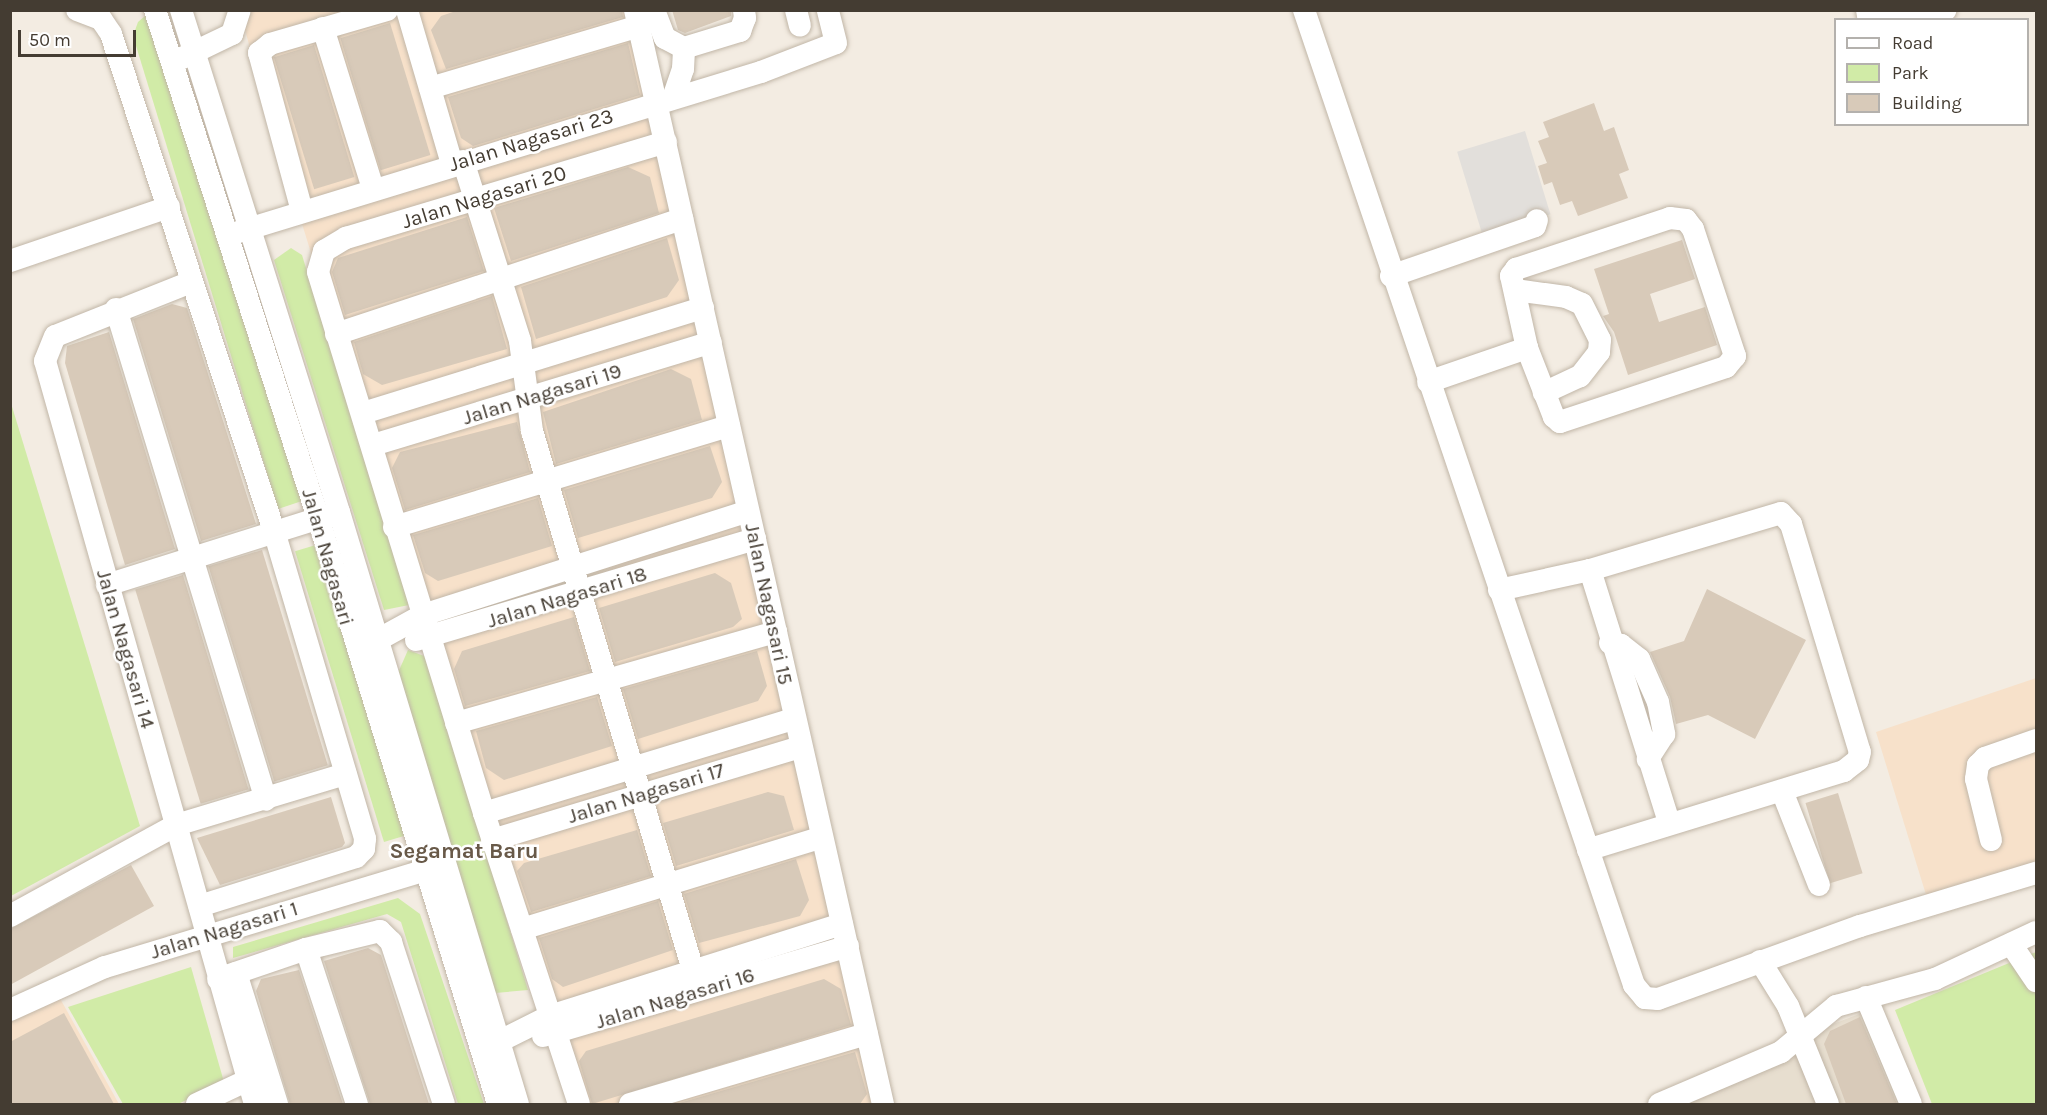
<!DOCTYPE html>
<html>
<head>
<meta charset="utf-8">
<style>
  body { margin:0 }
  #map { position:relative; width:2047px; height:1115px; overflow:hidden; background:#f3ece2; font-family:Karla,sans-serif }
  div>[style] { position:absolute }
  [style*='--x'] { left:calc(var(--x)*1px); top:calc(var(--y)*1px); width:calc(var(--w)*1px); rotate:calc(var(--a)*1deg) }
  .residential>* { inset:0; background:#e7decf }
  .commercial>* { inset:0; background:#f7e1ca }
  .green>* { inset:0; background:#d1eba7; transform-origin:0 0 }
  .parking>* { inset:0; background:#e2dfdb; transform-origin:0 0 }
  .building>* { inset:0; background:#d8cab9; transform-origin:0 0 }
  .roads { filter:drop-shadow(0 0 2px #c1b6a7) drop-shadow(0 0 2px #c1b6a7) }
  .minor>* { height:22px; margin:-11px; padding:0 11px; transform-origin:11px; border-radius:11px; background:#fff }
  span { translate:-50% -50%; white-space:nowrap; text-align:center; line-height:1.15; -webkit-text-stroke:5px #fff; paint-order:stroke }
  .street-label { font-size:21px; color:#443c32 }
  .neighbourhood-label { font-size:22px; color:#685948; font-weight:700 }
  .frame { position:absolute; inset:0; border:12px solid #443c32; pointer-events:none }
  .legend { position:absolute; left:1834px; top:18px; width:195px; height:108px; box-sizing:border-box; background:#fff; border:2px solid #b4b1ad; margin:0; padding:8px 10px; list-style:none; font-size:18px; color:#443c32 }
  .legend li { display:flex; align-items:center; gap:12px; height:30px }
  .legend b { width:30px; border:2px solid #b4b1ad }
  .scale { position:absolute; left:18px; top:30px; width:118px; height:27px; box-sizing:border-box; border:3px solid #443c32; border-top:0; padding-left:8px; font-size:18px; line-height:21px; white-space:nowrap; color:#443c32; -webkit-text-stroke:4px #fff; paint-order:stroke }
</style>
</head>
<body>
<div id="map">
  <div class="residential">
    <i style="clip-path:polygon(1880px 1006px,1918px 1104px,1686px 1104px,1828px 1026px)"></i>
  </div>
  <div class="commercial">
    <i style="clip-path:polygon(249px 10px,640px 11px,889px 1104px,573px 1104px,271px 123px,245px 30px)"></i>
    <i style="clip-path:polygon(2036px 678px,2036px 864px,1927px 898px,1876px 732px)"></i>
    <i style="clip-path:polygon(57px 993px,119px 1104px,11px 1104px,11px 1017px)"></i>
  </div>
  <div class="green">
    <i style="clip-path:polygon(145px 16px,153px 21px,305px 500px,278px 509px,133px 36px,138px 22px)"></i>
    <i style="clip-path:polygon(291px 248px,302px 255px,409px 605px,384px 610px,274px 260px)"></i>
    <i style="clip-path:polygon(10px 400px,140px 826px,11px 896px,10px 896px)"></i>
    <i style="left:319px;top:544px;width:304px;height:25px;rotate:73deg"></i>
    <i style="clip-path:polygon(408px 650px,427px 657px,528px 990px,495px 993px,397px 675px)"></i>
    <i style="clip-path:polygon(398px 898px,420px 914px,484px 1104px,458px 1104px,401px 922px,387px 914px,233px 958px,233px 947px)"></i>
    <i style="clip-path:polygon(2036px 952px,2036px 1104px,1932px 1104px,1895px 1010px)"></i>
    <i style="clip-path:polygon(191px 967px,224px 1082px,178px 1104px,123px 1104px,68px 1007px)"></i>
  </div>
  <div class="parking">
    <i style="left:1525px;top:131px;width:87px;height:71px;rotate:73deg"></i>
  </div>
  <div class="building">
    <i style="clip-path:polygon(459px 10px,622px 10px,623px 17px,446px 69px,431px 30px,441px 16px)"></i>
    <i style="clip-path:polygon(672px 10px,731px 10px,731px 16px,685px 33px,678px 30px)"></i>
    <i style="left:390px;top:23px;width:138px;height:52px;rotate:73deg"></i>
    <i style="clip-path:polygon(628px 43px,640px 95px,473px 146px,461px 138px,448px 97px)"></i>
    <i style="left:314px;top:45px;width:138px;height:42px;rotate:73deg"></i>
    <i style="clip-path:polygon(1594px 103px,1604px 131px,1614px 127px,1629px 170px,1619px 174px,1628px 198px,1578px 216px,1572px 201px,1560px 205px,1552px 182px,1544px 185px,1538px 166px,1547px 163px,1538px 141px,1549px 137px,1543px 122px)"></i>
    <i style="clip-path:polygon(628px 167px,650px 177px,659px 213px,511px 261px,494px 208px)"></i>
    <i style="clip-path:polygon(467px 217px,484px 271px,345px 315px,332px 272px,338px 258px)"></i>
    <i style="clip-path:polygon(667px 238px,679px 280px,667px 297px,536px 339px,521px 287px)"></i>
    <i style="clip-path:polygon(1682px 240px,1695px 279px,1650px 294px,1659px 322px,1705px 307px,1717px 345px,1628px 375px,1614px 332px,1603px 316px,1609px 314px,1594px 269px)"></i>
    <i style="clip-path:polygon(492px 296px,507px 349px,382px 385px,363px 374px,354px 342px)"></i>
    <i style="clip-path:polygon(172px 304px,187px 308px,256px 524px,201px 541px,133px 319px)"></i>
    <i style="clip-path:polygon(109px 332px,175px 549px,125px 565px,65px 363px,67px 346px)"></i>
    <i style="clip-path:polygon(671px 369px,691px 379px,702px 420px,556px 464px,543px 412px)"></i>
    <i style="clip-path:polygon(517px 422px,530px 472px,405px 510px,392px 468px,400px 452px)"></i>
    <i style="clip-path:polygon(710px 446px,722px 482px,712px 498px,578px 538px,564px 490px)"></i>
    <i style="clip-path:polygon(538px 498px,552px 546px,438px 581px,425px 573px,413px 535px)"></i>
    <i style="left:262px;top:550px;width:225px;height:56px;rotate:73deg"></i>
    <i style="clip-path:polygon(715px 573px,731px 583px,742px 619px,733px 627px,615px 662px,599px 608px)"></i>
    <i style="left:183px;top:575px;width:224px;height:50px;rotate:73deg"></i>
    <i style="clip-path:polygon(1707px 589px,1806px 640px,1755px 739px,1708px 715px,1676px 724px,1670px 697px,1650px 652px,1684px 641px)"></i>
    <i style="clip-path:polygon(574px 617px,590px 671px,465px 706px,454px 669px,462px 651px)"></i>
    <i style="clip-path:polygon(757px 651px,767px 686px,758px 701px,638px 739px,623px 689px)"></i>
    <i style="clip-path:polygon(597px 697px,612px 746px,504px 780px,486px 768px,476px 731px)"></i>
    <i style="clip-path:polygon(768px 792px,784px 796px,794px 830px,676px 866px,663px 823px)"></i>
    <i style="left:1838px;top:793px;width:84px;height:34px;rotate:73deg"></i>
    <i style="clip-path:polygon(331px 797px,345px 843px,342px 847px,220px 885px,197px 838px)"></i>
    <i style="clip-path:polygon(637px 830px,651px 876px,531px 912px,517px 871px,524px 863px)"></i>
    <i style="clip-path:polygon(796px 859px,809px 900px,800px 916px,699px 943px,684px 894px)"></i>
    <i style="clip-path:polygon(131px 865px,154px 906px,10px 985px,10px 929px)"></i>
    <i style="clip-path:polygon(658px 901px,673px 950px,563px 987px,552px 979px,539px 938px)"></i>
    <i style="clip-path:polygon(368px 948px,381px 955px,429px 1104px,370px 1104px,324px 961px)"></i>
    <i style="clip-path:polygon(299px 970px,343px 1104px,290px 1104px,256px 991px,261px 979px)"></i>
    <i style="clip-path:polygon(824px 979px,841px 989px,851px 1025px,592px 1104px,579px 1061px,586px 1051px)"></i>
    <i style="clip-path:polygon(64px 1013px,114px 1104px,10px 1104px,10px 1042px)"></i>
    <i style="clip-path:polygon(1860px 1017px,1897px 1104px,1846px 1104px,1824px 1044px,1830px 1031px)"></i>
    <i style="clip-path:polygon(855px 1052px,867px 1094px,860px 1104px,676px 1104px)"></i>
  </div>
  <div class="roads">
    <div class="minor">
      <i style="--x:77;--y:10;--w:26;--a:21"></i>
      <i style="--x:101;--y:19;--w:18;--a:56"></i>
      <i style="--x:111;--y:34;--w:523;--a:71.84"></i>
      <i style="--x:274;--y:531;--w:321;--a:73.5"></i>
      <i style="--x:365;--y:839;--w:10;--a:96"></i>
      <i style="--x:364;--y:849;--w:11;--a:135"></i>
      <i style="--x:356;--y:857;--w:164;--a:162.6"></i>
      <i style="--x:155;--y:10;--w:534;--a:72.21"></i>
      <i style="--x:318;--y:518;--w:613;--a:72.92"></i>
      <i style="--x:181;--y:10;--w:526;--a:72.53"></i>
      <i style="--x:339;--y:512;--w:618;--a:73.18"></i>
      <i style="--x:407;--y:10;--w:160;--a:73.7"></i>
      <i style="--x:635;--y:10;--w:1122;--a:77.23"></i>
      <i style="--x:654;--y:10;--w:30;--a:69"></i>
      <i style="--x:665;--y:38;--w:21;--a:28"></i>
      <i style="--x:796;--y:10;--w:16;--a:76"></i>
      <i style="--x:1304;--y:10;--w:1029;--a:71.3"></i>
      <i style="--x:1634;--y:985;--w:17;--a:50"></i>
      <i style="--x:1645;--y:998;--w:13;--a:4"></i>
      <i style="--x:1658;--y:999;--w:215;--a:-19.9"></i>
      <i style="--x:1860;--y:926;--w:184;--a:-16.8"></i>
      <i style="--x:1867;--y:10;--w:5;--a:79"></i>
      <i style="--x:1868;--y:15;--w:10;--a:24"></i>
      <i style="--x:1877;--y:19;--w:69;--a:-7.5"></i>
      <i style="--x:323;--y:28;--w:169;--a:72.7"></i>
      <i style="--x:180;--y:59;--w:58;--a:-25.7"></i>
      <i style="--x:232;--y:34;--w:25;--a:-72"></i>
      <i style="--x:430;--y:88;--w:218;--a:-16.5"></i>
      <i style="--x:673;--y:98;--w:31;--a:-71"></i>
      <i style="--x:683;--y:69;--w:21;--a:-87"></i>
      <i style="--x:684;--y:48;--w:59;--a:-16.9"></i>
      <i style="--x:740;--y:31;--w:14;--a:-69"></i>
      <i style="--x:745;--y:18;--w:8;--a:-97"></i>
      <i style="--x:463;--y:161;--w:189;--a:72.4"></i>
      <i style="--x:520;--y:341;--w:91;--a:82.4"></i>
      <i style="--x:532;--y:431;--w:583;--a:73.37"></i>
      <i style="--x:302;--y:211;--w:164;--a:-105.2"></i>
      <i style="--x:259;--y:53;--w:14;--a:-39"></i>
      <i style="--x:270;--y:44;--w:122;--a:-16.2"></i>
      <i style="--x:235;--y:233;--w:550;--a:-17.02"></i>
      <i style="--x:761;--y:72;--w:80;--a:-21.1"></i>
      <i style="--x:836;--y:43;--w:34;--a:-104"></i>
      <i style="--x:10;--y:261;--w:168;--a:-18.8"></i>
      <i style="--x:1391;--y:276;--w:152;--a:-19.1"></i>
      <i style="--x:1535;--y:226;--w:6;--a:-72"></i>
      <i style="--x:191;--y:282;--w:146;--a:158.3"></i>
      <i style="--x:55;--y:336;--w:27;--a:112"></i>
      <i style="--x:45;--y:361;--w:772;--a:74.22"></i>
      <i style="--x:1515;--y:290;--w:51;--a:7.8"></i>
      <i style="--x:1566;--y:297;--w:17;--a:24"></i>
      <i style="--x:1582;--y:304;--w:40;--a:63.4"></i>
      <i style="--x:1600;--y:340;--w:12;--a:95"></i>
      <i style="--x:1599;--y:352;--w:31;--a:128"></i>
      <i style="--x:1580;--y:376;--w:40;--a:155"></i>
      <i style="--x:116;--y:309;--w:513;--a:73.01"></i>
      <i style="--x:336;--y:334;--w:365;--a:-18.4"></i>
      <i style="--x:1428;--y:382;--w:105;--a:-19"></i>
      <i style="--x:1527;--y:348;--w:74;--a:-102.5"></i>
      <i style="--x:1511;--y:276;--w:9;--a:-54"></i>
      <i style="--x:1516;--y:269;--w:162;--a:-18.3"></i>
      <i style="--x:1670;--y:218;--w:16;--a:7"></i>
      <i style="--x:1686;--y:220;--w:11;--a:52"></i>
      <i style="--x:1693;--y:229;--w:134;--a:71.7"></i>
      <i style="--x:1735;--y:356;--w:14;--a:129"></i>
      <i style="--x:1726;--y:367;--w:175;--a:161.7"></i>
      <i style="--x:1560;--y:422;--w:8;--a:-140"></i>
      <i style="--x:1554;--y:417;--w:74;--a:-111.4"></i>
      <i style="--x:363;--y:413;--w:356;--a:-17.2"></i>
      <i style="--x:373;--y:445;--w:353;--a:-16.9"></i>
      <i style="--x:394;--y:527;--w:350;--a:-16.8"></i>
      <i style="--x:1590;--y:570;--w:264;--a:72.6"></i>
      <i style="--x:107;--y:585;--w:236;--a:-17.5"></i>
      <i style="--x:1499;--y:590;--w:93;--a:-12.4"></i>
      <i style="--x:1590;--y:570;--w:199;--a:-16.6"></i>
      <i style="--x:1781;--y:513;--w:15;--a:48"></i>
      <i style="--x:1791;--y:524;--w:238;--a:73.2"></i>
      <i style="--x:1860;--y:752;--w:8;--a:104"></i>
      <i style="--x:1858;--y:760;--w:18;--a:142"></i>
      <i style="--x:1844;--y:771;--w:268;--a:162.9"></i>
      <i style="--x:416;--y:640;--w:354;--a:-16.6"></i>
      <i style="--x:1610;--y:643;--w:11;--a:10"></i>
      <i style="--x:1621;--y:645;--w:23;--a:38"></i>
      <i style="--x:1639;--y:659;--w:47;--a:66.2"></i>
      <i style="--x:1658;--y:702;--w:33;--a:79"></i>
      <i style="--x:1664;--y:734;--w:30;--a:123"></i>
      <i style="--x:363;--y:648;--w:68;--a:-28.8"></i>
      <i style="--x:423;--y:615;--w:341;--a:-17.7"></i>
      <i style="--x:456;--y:723;--w:333;--a:-15.9"></i>
      <i style="--x:1782;--y:791;--w:101;--a:68.5"></i>
      <i style="--x:484;--y:813;--w:324;--a:-16.9"></i>
      <i style="--x:492;--y:840;--w:322;--a:-16.8"></i>
      <i style="--x:1991;--y:840;--w:63;--a:-103.8"></i>
      <i style="--x:1976;--y:779;--w:14;--a:-82"></i>
      <i style="--x:1978;--y:765;--w:10;--a:-45"></i>
      <i style="--x:1985;--y:758;--w:54;--a:-19.4"></i>
      <i style="--x:10;--y:916;--w:189;--a:-28.7"></i>
      <i style="--x:176;--y:825;--w:177;--a:-16.8"></i>
      <i style="--x:522;--y:929;--w:312;--a:-17"></i>
      <i style="--x:2011;--y:944;--w:45;--a:56"></i>
      <i style="--x:306;--y:949;--w:163;--a:71.8"></i>
      <i style="--x:1760;--y:961;--w:53;--a:58.1"></i>
      <i style="--x:1788;--y:1006;--w:106;--a:67.8"></i>
      <i style="--x:236;--y:973;--w:137;--a:72.6"></i>
      <i style="--x:218;--y:979;--w:93;--a:-18.8"></i>
      <i style="--x:306;--y:949;--w:76;--a:-13.7"></i>
      <i style="--x:380;--y:931;--w:16;--a:45"></i>
      <i style="--x:391;--y:942;--w:170;--a:71.9"></i>
      <i style="--x:1866;--y:997;--w:116;--a:67.2"></i>
      <i style="--x:10;--y:1010;--w:104;--a:-24.4"></i>
      <i style="--x:105;--y:967;--w:346;--a:-16.8"></i>
      <i style="--x:543;--y:1036;--w:318;--a:-16.4"></i>
      <i style="--x:488;--y:1047;--w:69;--a:-26.6"></i>
      <i style="--x:550;--y:1016;--w:306;--a:-17.5"></i>
      <i style="--x:197;--y:1104;--w:56;--a:-25.2"></i>
      <i style="--x:579;--y:1104;--w:306;--a:-108.1"></i>
      <i style="--x:484;--y:813;--w:566;--a:-107.06"></i>
      <i style="--x:318;--y:272;--w:22;--a:-74"></i>
      <i style="--x:324;--y:251;--w:26;--a:-31"></i>
      <i style="--x:346;--y:238;--w:334;--a:-16.7"></i>
      <i style="--x:630;--y:1104;--w:247;--a:-16.5"></i>
      <i style="--x:1659;--y:1104;--w:133;--a:-23.1"></i>
      <i style="--x:1781;--y:1052;--w:72;--a:-39.9"></i>
      <i style="--x:1836;--y:1006;--w:103;--a:-15.3"></i>
      <i style="--x:1935;--y:979;--w:111;--a:-25"></i>
    </div>
  </div>
  <div class="street-label">
    <span style="left:531px;top:140px;rotate:-17deg">Jalan Nagasari 23</span>
    <span style="left:484px;top:197px;rotate:-17deg">Jalan Nagasari 20</span>
    <span style="left:542px;top:394px;rotate:-17deg">Jalan Nagasari 19</span>
    <span style="left:328px;top:557px;rotate:74deg">Jalan Nagasari</span>
    <span style="left:567px;top:597px;rotate:-17deg">Jalan Nagasari 18</span>
    <span style="left:769px;top:604px;rotate:78deg">Jalan Nagasari 15</span>
    <span style="left:126px;top:649px;rotate:74deg">Jalan Nagasari 14</span>
    <span style="left:646px;top:793px;rotate:-17deg">Jalan Nagasari 17</span>
    <span style="left:224px;top:930px;rotate:-17deg">Jalan Nagasari 1</span>
    <span style="left:675px;top:998px;rotate:-17deg">Jalan Nagasari 16</span>
  </div>
  <div class="neighbourhood-label">
    <span style="left:464px;top:852px">Segamat Baru</span>
  </div>
  <div class="frame"></div>
  <ul class="legend">
  <li><b style="height:8px;background:#fff"></b>Road</li>
  <li><b style="height:16px;background:#d1eba7"></b>Park</li>
  <li><b style="height:16px;background:#d8cab9"></b>Building</li>
  </ul>
  <div class="scale">50 m</div>
</div>
</body>
</html>
